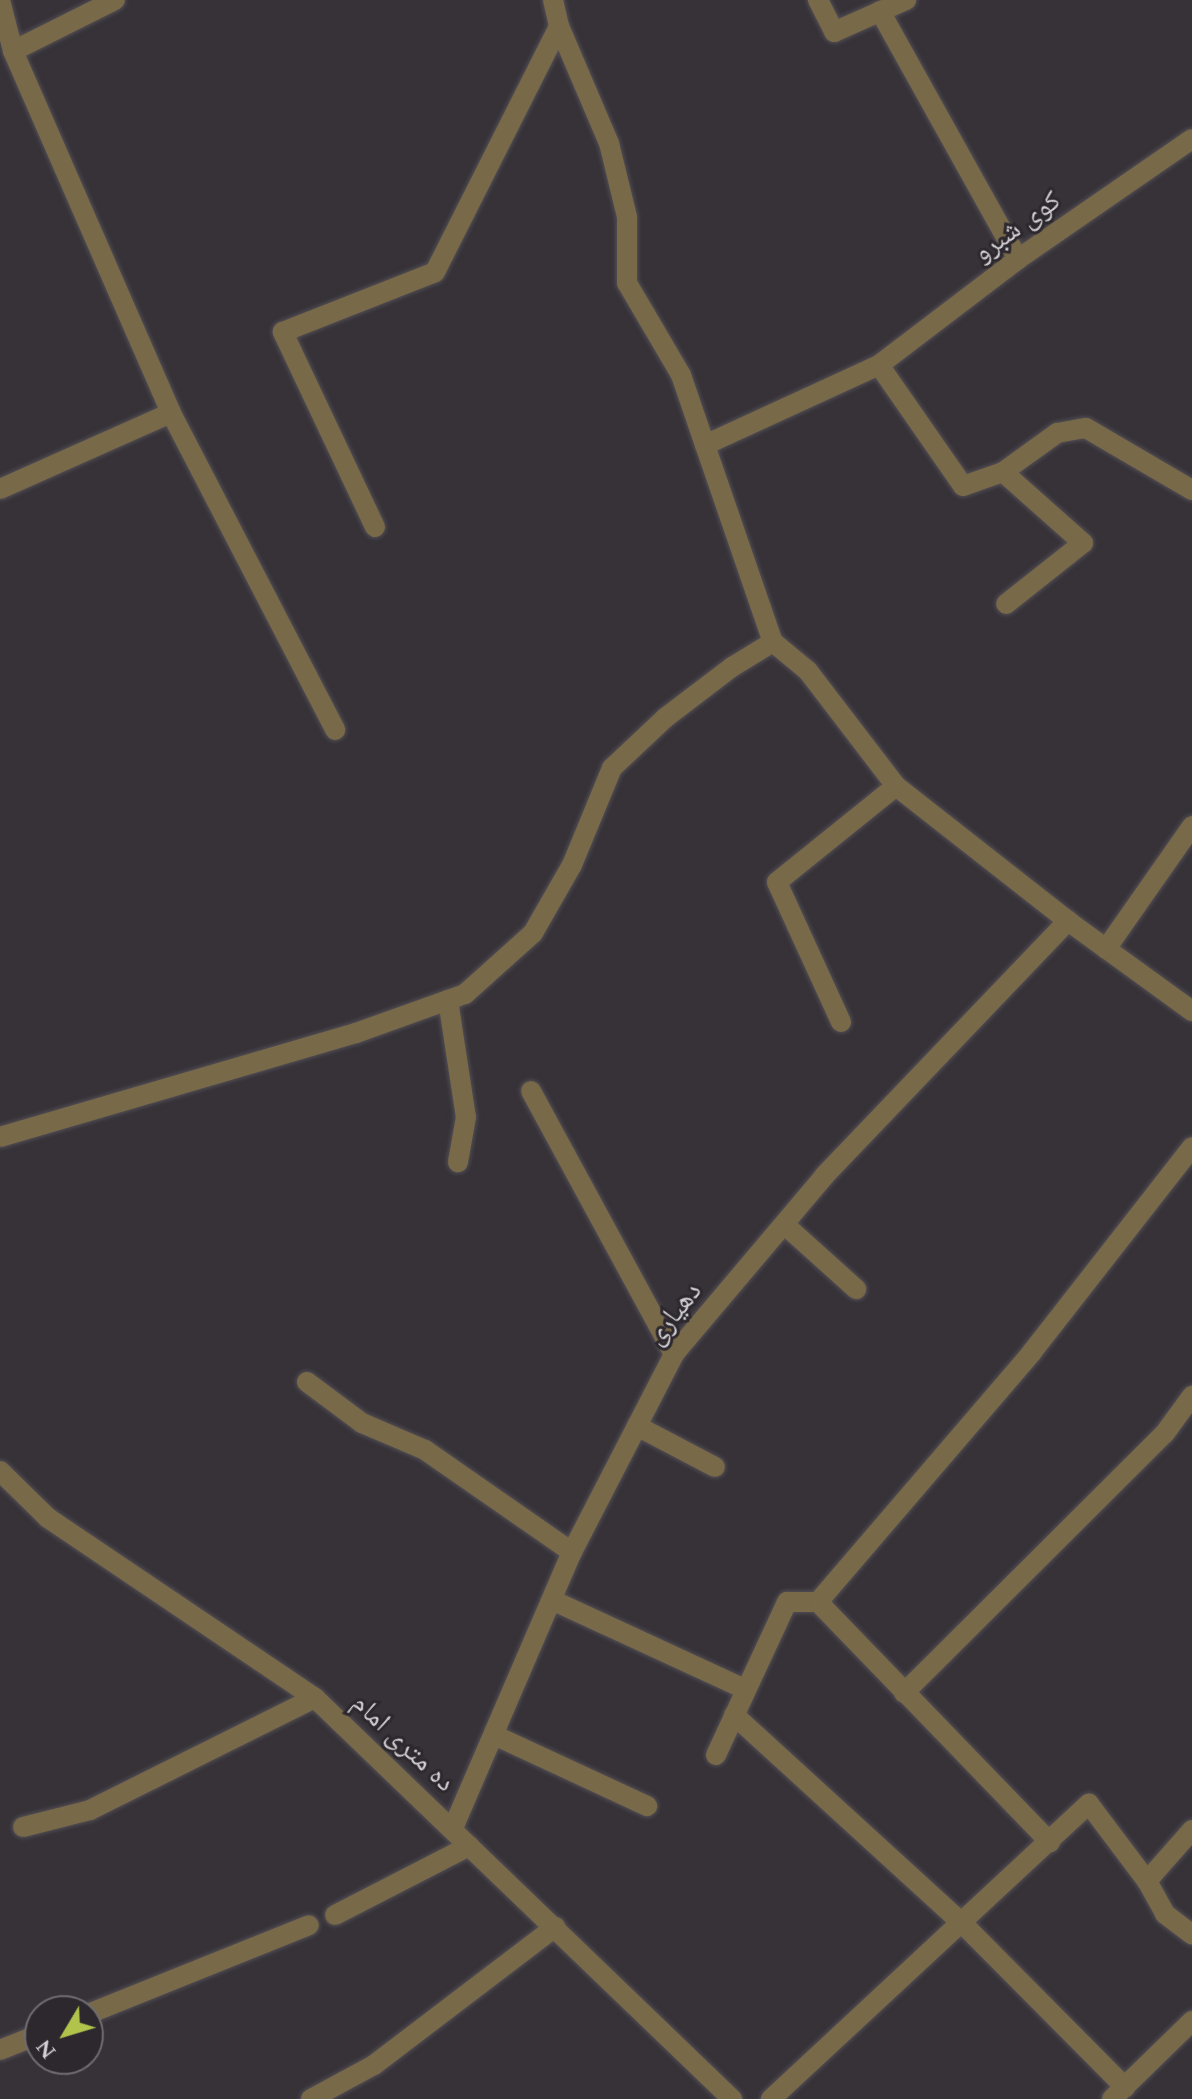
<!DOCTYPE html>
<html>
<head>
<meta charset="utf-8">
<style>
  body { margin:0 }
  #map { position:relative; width:1192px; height:2099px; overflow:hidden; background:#363238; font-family:Spectral,"Noto Naskh Arabic",serif }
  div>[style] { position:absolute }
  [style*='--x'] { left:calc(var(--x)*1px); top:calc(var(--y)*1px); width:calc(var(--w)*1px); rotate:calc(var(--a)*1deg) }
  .roads { filter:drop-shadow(0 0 2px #524e54) drop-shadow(0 0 2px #524e54) }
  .minor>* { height:20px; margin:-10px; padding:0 10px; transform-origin:10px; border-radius:10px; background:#786949 }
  span { translate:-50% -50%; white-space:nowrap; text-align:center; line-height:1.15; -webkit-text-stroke:6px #2c282e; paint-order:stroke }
  .street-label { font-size:28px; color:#d3d0d4 }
  .north { position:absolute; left:24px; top:1995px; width:80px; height:80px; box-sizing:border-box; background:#2c282e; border:2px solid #6f6b70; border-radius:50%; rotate:232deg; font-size:22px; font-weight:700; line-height:32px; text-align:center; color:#d3d0d4 }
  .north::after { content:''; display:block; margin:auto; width:28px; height:36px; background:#b2c34c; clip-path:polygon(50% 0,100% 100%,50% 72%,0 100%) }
</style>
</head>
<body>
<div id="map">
  <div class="roads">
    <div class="minor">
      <i style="--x:0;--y:0;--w:53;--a:75.7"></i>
      <i style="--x:13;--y:51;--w:395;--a:66.4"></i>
      <i style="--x:171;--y:413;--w:357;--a:62.6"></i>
      <i style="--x:553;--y:0;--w:27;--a:77"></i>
      <i style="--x:559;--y:26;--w:127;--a:66.9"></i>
      <i style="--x:609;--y:143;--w:76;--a:76.3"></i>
      <i style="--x:627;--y:217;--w:66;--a:90"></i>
      <i style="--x:627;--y:283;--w:107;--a:59.6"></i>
      <i style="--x:681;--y:375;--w:74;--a:71.1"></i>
      <i style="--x:705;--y:445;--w:192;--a:-24.7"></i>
      <i style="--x:879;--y:365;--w:175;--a:-37.3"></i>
      <i style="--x:1018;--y:259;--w:211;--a:-34.6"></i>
      <i style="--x:818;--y:0;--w:36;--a:63"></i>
      <i style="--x:834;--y:32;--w:79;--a:-24"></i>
      <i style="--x:880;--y:11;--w:284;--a:60.9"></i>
      <i style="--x:13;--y:51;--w:114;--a:-26.6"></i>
      <i style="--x:879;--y:365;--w:147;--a:55.2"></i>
      <i style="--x:963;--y:486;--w:42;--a:-19.3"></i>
      <i style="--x:1003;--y:472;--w:67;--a:-35.8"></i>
      <i style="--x:1057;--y:433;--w:29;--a:-10"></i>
      <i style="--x:1086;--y:428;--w:123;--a:30.3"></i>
      <i style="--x:705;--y:445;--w:208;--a:71"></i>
      <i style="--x:773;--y:642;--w:45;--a:39.6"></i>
      <i style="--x:808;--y:671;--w:145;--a:52.6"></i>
      <i style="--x:896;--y:786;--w:219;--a:38.1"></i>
      <i style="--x:1068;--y:921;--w:153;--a:36"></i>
      <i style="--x:1003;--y:472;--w:107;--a:41.6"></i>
      <i style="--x:1083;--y:543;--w:98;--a:141.6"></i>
      <i style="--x:0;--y:489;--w:187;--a:-24"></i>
      <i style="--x:375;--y:527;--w:216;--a:-115.3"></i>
      <i style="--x:283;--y:332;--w:163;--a:-21.5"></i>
      <i style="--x:435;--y:272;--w:275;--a:-63.2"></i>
      <i style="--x:1106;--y:949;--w:150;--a:-55"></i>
      <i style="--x:448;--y:1000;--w:118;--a:81.3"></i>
      <i style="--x:466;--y:1117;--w:46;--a:100.1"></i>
      <i style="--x:841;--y:1022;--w:154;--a:-114.6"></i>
      <i style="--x:777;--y:882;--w:153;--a:-38.9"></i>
      <i style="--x:531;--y:1091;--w:299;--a:61.5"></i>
      <i style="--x:0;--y:1137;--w:371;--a:-16.3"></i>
      <i style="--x:356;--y:1033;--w:116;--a:-19.7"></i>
      <i style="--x:465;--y:994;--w:91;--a:-41.9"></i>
      <i style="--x:533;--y:933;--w:78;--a:-60.2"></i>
      <i style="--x:572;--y:865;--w:105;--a:-67.6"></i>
      <i style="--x:612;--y:768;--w:73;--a:-43.3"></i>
      <i style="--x:665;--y:718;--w:84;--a:-37.3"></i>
      <i style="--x:732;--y:667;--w:48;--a:-31.4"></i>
      <i style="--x:785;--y:1225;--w:96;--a:42"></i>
      <i style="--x:307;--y:1382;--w:69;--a:36.7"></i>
      <i style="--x:362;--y:1423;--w:69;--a:23.2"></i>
      <i style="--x:425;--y:1450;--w:179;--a:34.8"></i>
      <i style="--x:637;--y:1426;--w:88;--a:27.7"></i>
      <i style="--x:0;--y:1471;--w:67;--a:44.4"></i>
      <i style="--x:48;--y:1518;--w:322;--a:34"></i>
      <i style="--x:315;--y:1698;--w:579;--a:43.88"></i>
      <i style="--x:552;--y:1600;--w:213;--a:24.8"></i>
      <i style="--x:818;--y:1602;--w:329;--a:-49.4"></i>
      <i style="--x:1032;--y:1352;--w:260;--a:-52"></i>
      <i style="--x:904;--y:1693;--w:368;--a:-44.9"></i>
      <i style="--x:1165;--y:1433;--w:46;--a:-53.9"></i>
      <i style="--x:734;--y:1715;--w:307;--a:42.4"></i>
      <i style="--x:961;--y:1922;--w:233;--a:45.2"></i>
      <i style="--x:494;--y:1735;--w:169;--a:24.9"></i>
      <i style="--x:716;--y:1755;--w:169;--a:-65.1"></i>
      <i style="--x:787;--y:1602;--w:31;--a:0"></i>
      <i style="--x:818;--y:1602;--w:334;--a:46"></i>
      <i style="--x:23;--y:1827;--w:69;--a:-14.2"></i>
      <i style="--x:90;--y:1810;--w:251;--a:-26.5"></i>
      <i style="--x:453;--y:1828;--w:301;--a:-66.7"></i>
      <i style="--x:572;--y:1552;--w:223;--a:-62.7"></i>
      <i style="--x:674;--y:1354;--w:234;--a:-49.8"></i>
      <i style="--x:825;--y:1175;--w:352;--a:-46.3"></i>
      <i style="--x:1147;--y:1881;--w:68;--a:-48.6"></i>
      <i style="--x:335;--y:1915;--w:151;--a:-27.2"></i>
      <i style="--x:88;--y:2014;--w:238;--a:-21.9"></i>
      <i style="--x:0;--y:2050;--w:43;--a:-21.8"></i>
      <i style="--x:311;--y:2099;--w:72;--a:-28.4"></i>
      <i style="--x:374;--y:2065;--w:228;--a:-37.3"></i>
      <i style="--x:771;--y:2099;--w:434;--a:-42.9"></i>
      <i style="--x:1089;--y:1804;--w:96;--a:53"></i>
      <i style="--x:1147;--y:1881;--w:38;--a:61"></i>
      <i style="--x:1165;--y:1914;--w:34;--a:37"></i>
      <i style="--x:1112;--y:2099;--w:112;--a:-44.3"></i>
    </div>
  </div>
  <div class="street-label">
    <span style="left:1017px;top:227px;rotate:-36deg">کوی شبرو</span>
    <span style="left:674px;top:1314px;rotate:-52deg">دهیاری</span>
    <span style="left:403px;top:1743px;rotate:43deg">ده متری امام</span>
  </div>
  <div class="north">N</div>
</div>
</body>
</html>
